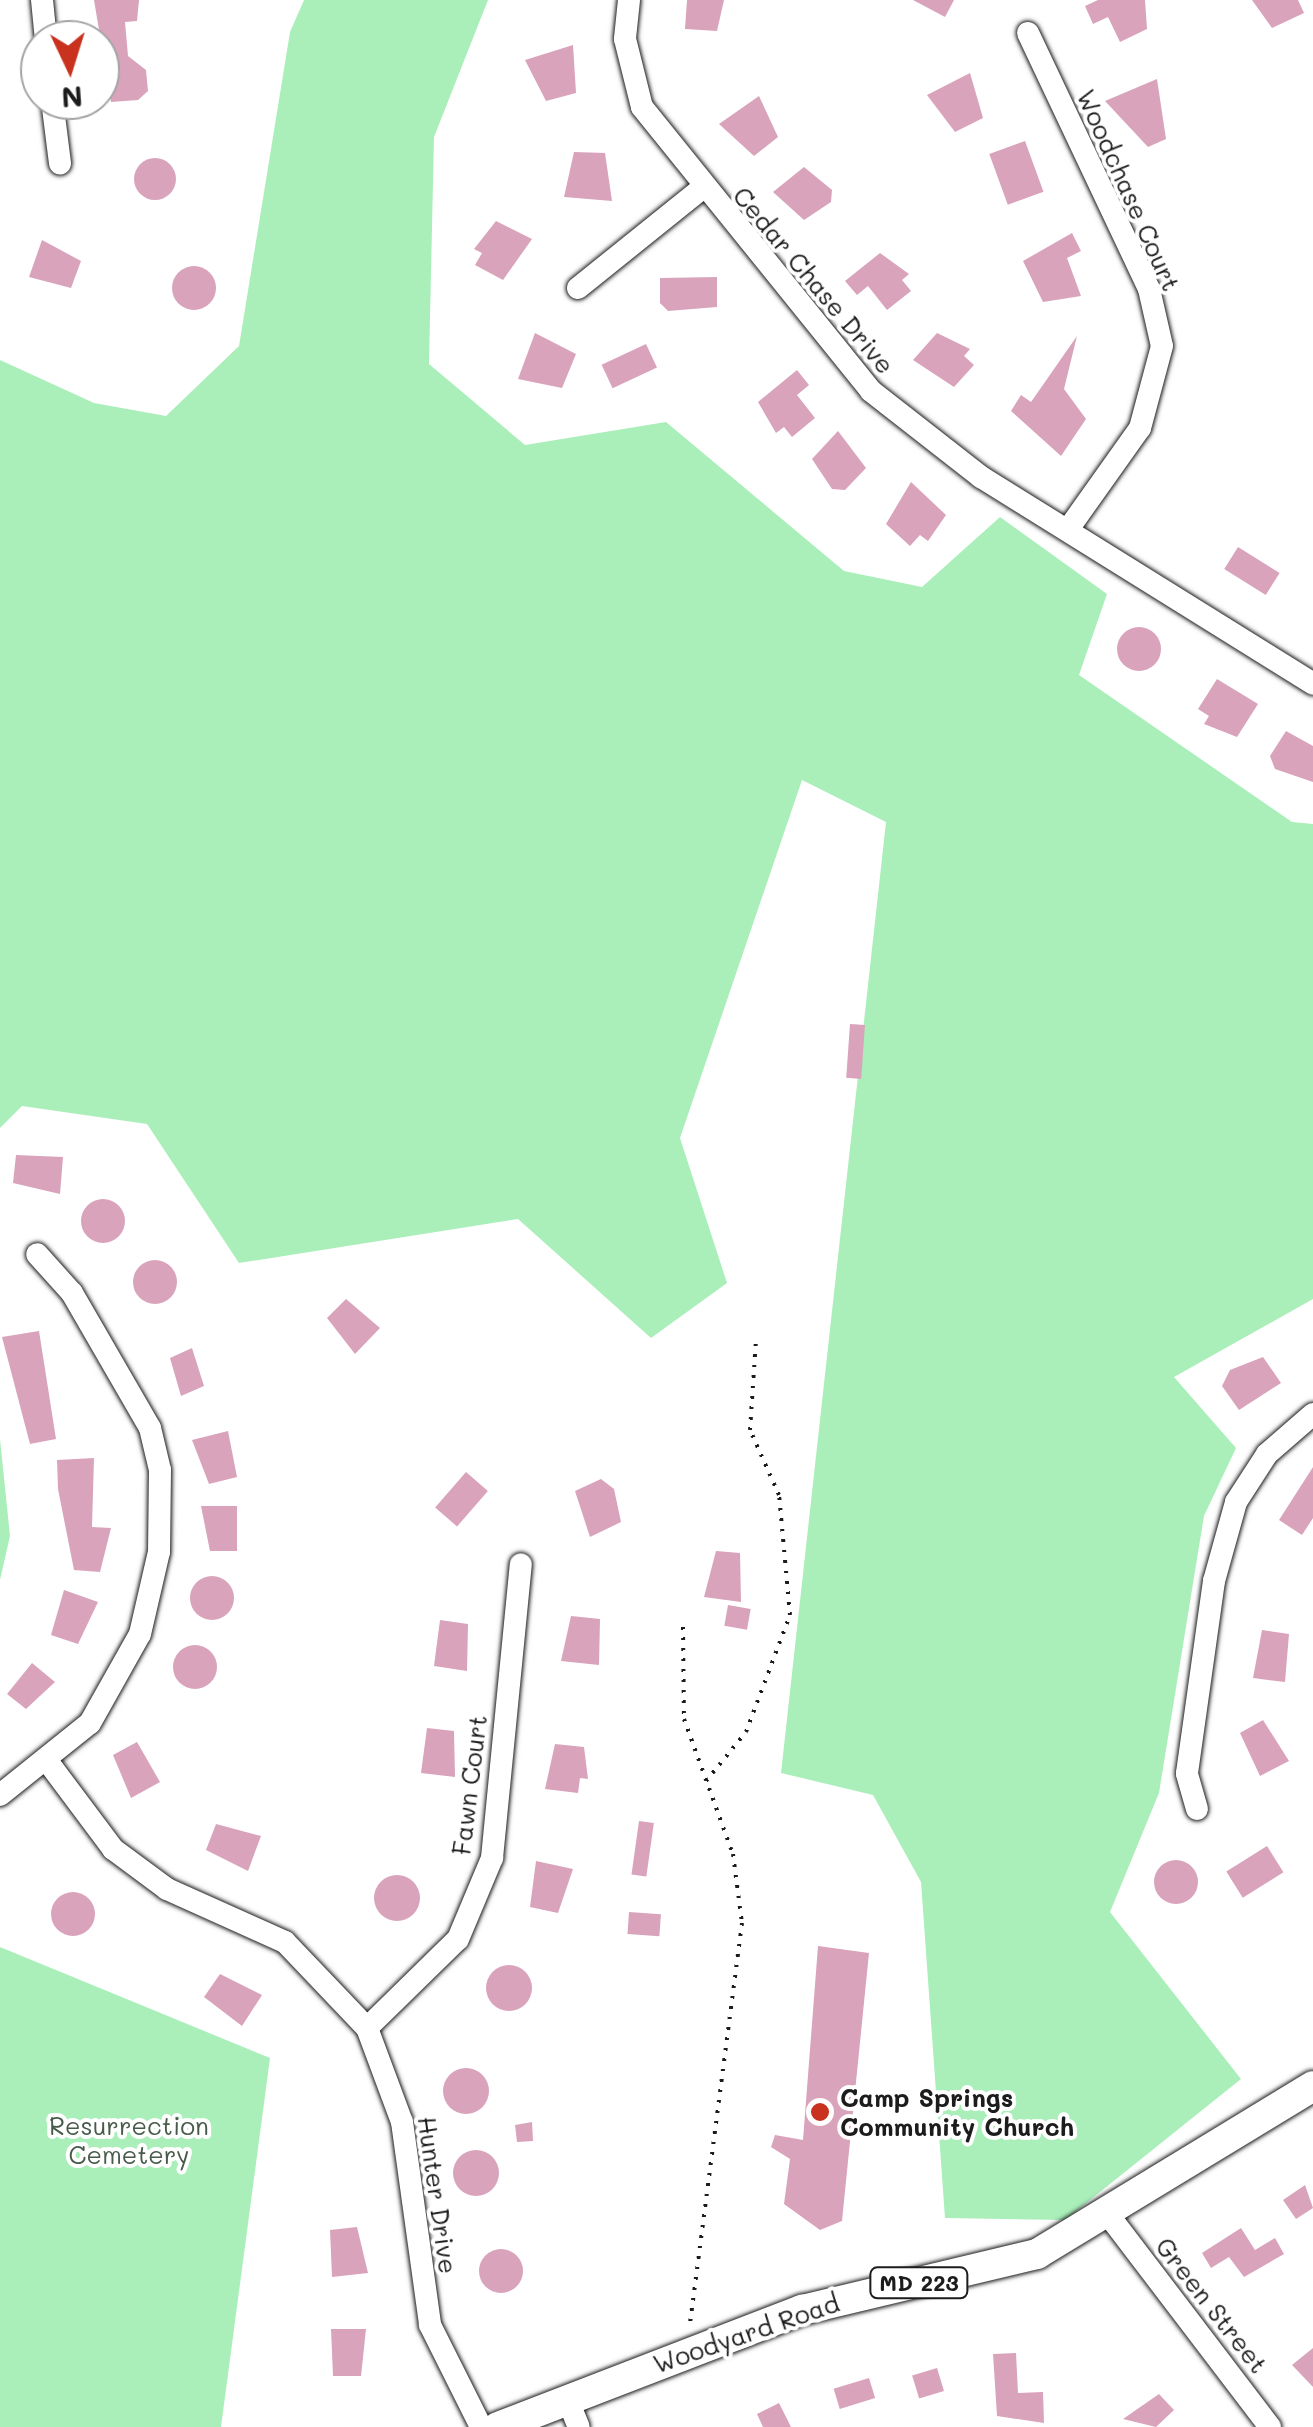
<!DOCTYPE html>
<html>
<head>
<meta charset="utf-8">
<style>
  body { margin:0 }
  #map { position:relative; width:1313px; height:2427px; overflow:hidden; background:#fff; font-family:Mali,sans-serif }
  div>[style] { position:absolute }
  [style*='--x'] { left:calc(var(--x)*1px); top:calc(var(--y)*1px); width:calc(var(--w)*1px); rotate:calc(var(--a)*1deg) }
  .green>* { inset:0; background:#aaefba }
  .building>* { inset:0; background:#d9a3bb; transform-origin:0 0 }
  .round { border-radius:50% }
  .path>* { height:4px; margin-top:-2px; transform-origin:0; background:repeating-linear-gradient(90deg,#1c1c1c 0 2.5px,transparent 0 10.5px) }
  .roads { filter:drop-shadow(0 0 2px #1c1c1c) drop-shadow(0 0 2px #1c1c1c) }
  .minor>* { height:22px; margin:-11px; padding:0 11px; transform-origin:11px; border-radius:11px; background:#fff }
  .major>* { height:30px; margin:-15px; padding:0 15px; transform-origin:15px; border-radius:15px; background:#fff }
  .dots>* { width:28px; height:28px; translate:-50% -50%; box-sizing:border-box; border:5px solid #fff; border-radius:50% }
  span { translate:-50% -50%; white-space:nowrap; text-align:center; line-height:1.15; -webkit-text-stroke:8px #fff; paint-order:stroke }
  .shield-label span { padding:2px 8px; background:#fff; border:2px solid; border-radius:8px; -webkit-text-stroke-width:0 }
  .shield-label { font-size:22px; color:#1c1c1c; font-weight:700 }
  .street-label { font-size:25px; color:#1c1c1c }
  .poi-label { font-size:25px; color:#1c1c1c; font-weight:700 }
  .left { translate:0 -50%; text-align:left }
  .park-label { font-size:25px; color:#475b4b }
  .north { position:absolute; left:20px; top:20px; width:100px; height:100px; box-sizing:border-box; background:#fff; border:2px solid #a4a4a4; border-radius:50%; rotate:176deg; font-size:28px; font-weight:700; line-height:40px; text-align:center; color:#1c1c1c }
  .north::after { content:''; display:block; margin:auto; width:35px; height:45px; background:#c8321e; clip-path:polygon(50% 0,100% 100%,50% 72%,0 100%) }
</style>
</head>
<body>
<div id="map">
  <div class="green">
    <i style="clip-path:polygon(304px 0,488px 0,434px 137px,429px 364px,525px 445px,666px 422px,844px 571px,922px 587px,1000px 517px,1107px 594px,1079px 675px,1292px 822px,1313px 824px,1313px 1299px,1174px 1377px,1236px 1448px,1204px 1516px,1159px 1793px,1110px 1912px,1241px 2079px,1065px 2220px,945px 2218px,921px 1882px,873px 1795px,781px 1773px,886px 822px,802px 780px,680px 1138px,727px 1283px,651px 1338px,518px 1219px,239px 1263px,147px 1124px,22px 1106px,0 1128px,0 360px,94px 403px,166px 416px,239px 346px,290px 32px)"></i>
    <i style="clip-path:polygon(0 1439px,10px 1536px,0 1580px)"></i>
    <i style="clip-path:polygon(0 1947px,270px 2058px,221px 2427px,0 2427px)"></i>
  </div>
  <div class="building">
    <i style="clip-path:polygon(94px 0,139px 0,137px 21px,125px 22px,128px 56px,146px 70px,148px 91px,138px 100px,111px 102px)"></i>
    <i style="clip-path:polygon(687px 0,724px 0,717px 31px,685px 29px)"></i>
    <i style="clip-path:polygon(913px 0,954px 0,945px 17px)"></i>
    <i style="clip-path:polygon(1098px 0,1145px 0,1147px 29px,1120px 42px,1108px 17px,1093px 24px,1085px 6px)"></i>
    <i style="clip-path:polygon(1252px 0,1298px 0,1304px 13px,1272px 28px)"></i>
    <i style="clip-path:polygon(573px 45px,576px 93px,546px 101px,525px 60px)"></i>
    <i style="clip-path:polygon(970px 73px,983px 118px,955px 132px,927px 95px)"></i>
    <i style="clip-path:polygon(1157px 79px,1166px 139px,1148px 147px,1105px 101px)"></i>
    <i style="clip-path:polygon(759px 96px,778px 137px,754px 156px,719px 124px)"></i>
    <i style="left:1025px;top:141px;width:54px;height:38px;rotate:70deg"></i>
    <i style="clip-path:polygon(574px 152px,605px 153px,612px 201px,564px 197px)"></i>
    <i class="round" style="left:134px;top:158px;width:42px;height:42px"></i>
    <i style="clip-path:polygon(804px 167px,832px 190px,831px 202px,804px 220px,773px 192px)"></i>
    <i style="clip-path:polygon(496px 221px,532px 239px,503px 280px,475px 265px,482px 253px,474px 249px)"></i>
    <i style="clip-path:polygon(1072px 233px,1081px 251px,1067px 258px,1081px 296px,1043px 302px,1023px 261px)"></i>
    <i style="clip-path:polygon(42px 240px,81px 261px,71px 288px,29px 277px)"></i>
    <i style="clip-path:polygon(880px 253px,909px 274px,902px 280px,911px 291px,887px 310px,868px 286px,857px 295px,845px 281px)"></i>
    <i class="round" style="left:172px;top:266px;width:44px;height:44px"></i>
    <i style="clip-path:polygon(717px 277px,717px 307px,668px 311px,660px 303px,660px 278px)"></i>
    <i style="clip-path:polygon(535px 333px,576px 354px,562px 388px,518px 379px)"></i>
    <i style="clip-path:polygon(937px 333px,970px 349px,964px 356px,974px 365px,954px 387px,913px 360px)"></i>
    <i style="clip-path:polygon(1077px 336px,1064px 389px,1086px 419px,1061px 456px,1011px 411px,1021px 395px,1031px 402px)"></i>
    <i style="left:646px;top:344px;width:26px;height:49px;rotate:65deg"></i>
    <i style="clip-path:polygon(797px 370px,809px 385px,797px 395px,815px 418px,792px 437px,784px 427px,776px 433px,758px 402px)"></i>
    <i style="clip-path:polygon(838px 431px,866px 468px,845px 490px,832px 489px,812px 459px)"></i>
    <i style="clip-path:polygon(911px 482px,946px 515px,928px 541px,920px 535px,910px 546px,886px 524px)"></i>
    <i style="left:1238px;top:547px;width:49px;height:26px;rotate:32deg"></i>
    <i class="round" style="left:1117px;top:627px;width:44px;height:44px"></i>
    <i style="clip-path:polygon(1217px 679px,1258px 704px,1237px 737px,1204px 724px,1209px 716px,1198px 709px)"></i>
    <i style="clip-path:polygon(1286px 731px,1313px 746px,1313px 782px,1275px 769px,1270px 756px)"></i>
    <i style="left:850px;top:1024px;width:15px;height:54px;rotate:4deg"></i>
    <i style="clip-path:polygon(16px 1155px,63px 1157px,60px 1194px,13px 1183px)"></i>
    <i class="round" style="left:81px;top:1199px;width:44px;height:44px"></i>
    <i class="round" style="left:133px;top:1260px;width:44px;height:44px"></i>
    <i style="clip-path:polygon(346px 1299px,380px 1328px,355px 1354px,327px 1318px)"></i>
    <i style="clip-path:polygon(39px 1331px,56px 1439px,30px 1444px,2px 1337px)"></i>
    <i style="clip-path:polygon(192px 1348px,204px 1386px,181px 1396px,170px 1358px)"></i>
    <i style="clip-path:polygon(1263px 1357px,1281px 1383px,1239px 1410px,1222px 1386px,1230px 1370px)"></i>
    <i style="clip-path:polygon(228px 1431px,237px 1477px,209px 1484px,192px 1440px)"></i>
    <i style="clip-path:polygon(94px 1458px,92px 1527px,111px 1528px,100px 1572px,74px 1570px,58px 1489px,57px 1460px)"></i>
    <i style="clip-path:polygon(1313px 1467px,1313px 1518px,1302px 1535px,1279px 1520px)"></i>
    <i style="left:466px;top:1472px;width:29px;height:47px;rotate:41deg"></i>
    <i style="clip-path:polygon(601px 1479px,614px 1489px,621px 1522px,590px 1537px,575px 1491px)"></i>
    <i style="clip-path:polygon(201px 1506px,237px 1506px,237px 1551px,210px 1551px)"></i>
    <i style="clip-path:polygon(716px 1551px,740px 1553px,741px 1602px,704px 1597px)"></i>
    <i class="round" style="left:190px;top:1576px;width:44px;height:44px"></i>
    <i style="clip-path:polygon(64px 1590px,98px 1602px,78px 1644px,51px 1635px)"></i>
    <i style="left:728px;top:1605px;width:23px;height:21px;rotate:10deg"></i>
    <i style="clip-path:polygon(571px 1616px,600px 1619px,599px 1665px,561px 1661px)"></i>
    <i style="clip-path:polygon(440px 1620px,468px 1624px,467px 1671px,434px 1666px)"></i>
    <i style="clip-path:polygon(1262px 1630px,1289px 1634px,1285px 1682px,1253px 1678px)"></i>
    <i class="round" style="left:173px;top:1645px;width:44px;height:44px"></i>
    <i style="clip-path:polygon(32px 1663px,55px 1682px,26px 1709px,7px 1694px)"></i>
    <i style="clip-path:polygon(1263px 1720px,1289px 1761px,1260px 1776px,1240px 1733px)"></i>
    <i style="clip-path:polygon(427px 1728px,454px 1731px,455px 1777px,421px 1773px)"></i>
    <i style="clip-path:polygon(137px 1742px,160px 1782px,131px 1798px,113px 1755px)"></i>
    <i style="clip-path:polygon(555px 1744px,584px 1747px,588px 1779px,580px 1778px,578px 1793px,545px 1789px)"></i>
    <i style="left:639px;top:1821px;width:15px;height:54px;rotate:8deg"></i>
    <i style="clip-path:polygon(216px 1824px,261px 1836px,248px 1871px,206px 1850px)"></i>
    <i style="left:1267px;top:1846px;width:31px;height:48px;rotate:58deg"></i>
    <i class="round" style="left:1154px;top:1860px;width:44px;height:44px"></i>
    <i style="clip-path:polygon(536px 1861px,573px 1869px,558px 1913px,530px 1907px)"></i>
    <i class="round" style="left:374px;top:1875px;width:46px;height:46px"></i>
    <i class="round" style="left:51px;top:1892px;width:44px;height:44px"></i>
    <i style="left:629px;top:1912px;width:32px;height:22px;rotate:4deg"></i>
    <i style="clip-path:polygon(818px 1946px,869px 1953px,842px 2221px,820px 2230px,784px 2204px,790px 2159px,771px 2147px,775px 2135px,803px 2140px)"></i>
    <i class="round" style="left:486px;top:1965px;width:46px;height:46px"></i>
    <i style="clip-path:polygon(220px 1974px,262px 1995px,242px 2026px,204px 1997px)"></i>
    <i class="round" style="left:443px;top:2068px;width:46px;height:46px"></i>
    <i style="clip-path:polygon(532px 2122px,533px 2141px,517px 2142px,515px 2125px)"></i>
    <i class="round" style="left:453px;top:2150px;width:46px;height:46px"></i>
    <i style="clip-path:polygon(1305px 2185px,1313px 2208px,1296px 2219px,1283px 2200px)"></i>
    <i style="clip-path:polygon(357px 2227px,368px 2273px,332px 2277px,330px 2230px)"></i>
    <i style="clip-path:polygon(1241px 2228px,1255px 2250px,1275px 2238px,1284px 2254px,1244px 2277px,1229px 2257px,1211px 2268px,1202px 2253px)"></i>
    <i class="round" style="left:479px;top:2249px;width:44px;height:44px"></i>
    <i style="clip-path:polygon(331px 2329px,366px 2329px,361px 2376px,333px 2376px)"></i>
    <i style="clip-path:polygon(1313px 2348px,1313px 2387px,1292px 2365px)"></i>
    <i style="clip-path:polygon(1016px 2353px,1018px 2393px,1043px 2392px,1044px 2423px,997px 2416px,993px 2354px)"></i>
    <i style="left:937px;top:2368px;width:24px;height:26px;rotate:73deg"></i>
    <i style="left:869px;top:2378px;width:21px;height:37px;rotate:73deg"></i>
    <i style="clip-path:polygon(1159px 2394px,1174px 2410px,1156px 2427px,1123px 2419px)"></i>
    <i style="clip-path:polygon(779px 2403px,791px 2427px,763px 2427px,757px 2414px)"></i>
  </div>
  <div class="path">
    <i style="--x:683;--y:1627;--w:92;--a:89.4"></i>
    <i style="--x:684;--y:1719;--w:144;--a:70.1"></i>
    <i style="--x:733;--y:1854;--w:70;--a:82.6"></i>
    <i style="--x:742;--y:1923;--w:406;--a:97.4"></i>
    <i style="--x:706;--y:1781;--w:63;--a:-50.8"></i>
    <i style="--x:746;--y:1732;--w:125;--a:-69.4"></i>
    <i style="--x:790;--y:1615;--w:121;--a:-95.2"></i>
    <i style="--x:779;--y:1495;--w:71;--a:-114"></i>
    <i style="--x:750;--y:1430;--w:91;--a:-86.2"></i>
  </div>
  <div class="roads">
    <div class="minor">
      <i style="--x:42;--y:0;--w:40;--a:84.3"></i>
      <i style="--x:629;--y:0;--w:39;--a:96"></i>
      <i style="--x:625;--y:39;--w:70;--a:76"></i>
      <i style="--x:642;--y:107;--w:365;--a:51.1"></i>
      <i style="--x:871;--y:391;--w:140;--a:38"></i>
      <i style="--x:981;--y:477;--w:391;--a:31.9"></i>
      <i style="--x:1028;--y:33;--w:283;--a:64.7"></i>
      <i style="--x:1149;--y:289;--w:58;--a:77.2"></i>
      <i style="--x:1162;--y:346;--w:85;--a:105"></i>
      <i style="--x:1140;--y:428;--w:123;--a:125.4"></i>
      <i style="--x:52;--y:100;--w:64;--a:82.8"></i>
      <i style="--x:578;--y:288;--w:158;--a:-38.8"></i>
      <i style="--x:48;--y:1762;--w:109;--a:53.2"></i>
      <i style="--x:113;--y:1849;--w:67;--a:36.5"></i>
      <i style="--x:167;--y:1889;--w:129;--a:24.2"></i>
      <i style="--x:285;--y:1942;--w:119;--a:46.4"></i>
      <i style="--x:367;--y:2028;--w:100;--a:69.6"></i>
      <i style="--x:402;--y:2122;--w:205;--a:82.1"></i>
      <i style="--x:430;--y:2325;--w:114;--a:63.4"></i>
      <i style="--x:0;--y:1795;--w:115;--a:-38.7"></i>
      <i style="--x:90;--y:1723;--w:102;--a:-60.7"></i>
      <i style="--x:140;--y:1634;--w:84;--a:-77"></i>
      <i style="--x:159;--y:1552;--w:82;--a:-89.3"></i>
      <i style="--x:160;--y:1470;--w:43;--a:-103.4"></i>
      <i style="--x:150;--y:1428;--w:156;--a:-120"></i>
      <i style="--x:72;--y:1293;--w:52;--a:-131.9"></i>
      <i style="--x:1197;--y:1809;--w:37;--a:-106"></i>
      <i style="--x:1187;--y:1773;--w:194;--a:-82"></i>
      <i style="--x:1214;--y:1581;--w:82;--a:-74.4"></i>
      <i style="--x:1236;--y:1502;--w:57;--a:-57.1"></i>
      <i style="--x:1267;--y:1454;--w:61;--a:-41"></i>
      <i style="--x:367;--y:2028;--w:127;--a:-44.4"></i>
      <i style="--x:458;--y:1939;--w:88;--a:-67.2"></i>
      <i style="--x:492;--y:1858;--w:295;--a:-84.4"></i>
      <i style="--x:1110;--y:2217;--w:264;--a:52.7"></i>
      <i style="--x:567;--y:2398;--w:31;--a:68"></i>
    </div>
    <div class="major">
      <i style="--x:498;--y:2427;--w:326;--a:-21.1"></i>
      <i style="--x:802;--y:2310;--w:242;--a:-13.4"></i>
      <i style="--x:1037;--y:2254;--w:323;--a:-31.3"></i>
    </div>
  </div>
  <div class="dots">
    <i style="left:820px;top:2112px;background:#c8321e"></i>
  </div>
  <div class="shield-label">
    <span style="left:919px;top:2283px">MD 223</span>
  </div>
  <div class="street-label">
    <span style="left:1129px;top:190px;rotate:66deg">Woodchase Court</span>
    <span style="left:814px;top:280px;rotate:50deg">Cedar Chase Drive</span>
    <span style="left:469px;top:1785px;rotate:-83deg">Fawn Court</span>
    <span style="left:438px;top:2195px;rotate:82deg">Hunter Drive</span>
    <span style="left:1212px;top:2305px;rotate:52deg">Green Street</span>
    <span style="left:746px;top:2333px;rotate:-19deg">Woodyard Road</span>
  </div>
  <div class="poi-label">
    <span class="left" style="left:840px;top:2112px">Camp Springs<br>Community Church</span>
  </div>
  <div class="park-label">
    <span style="left:129px;top:2140px">Resurrection<br>Cemetery</span>
  </div>
  <div class="north">N</div>
</div>
</body>
</html>
